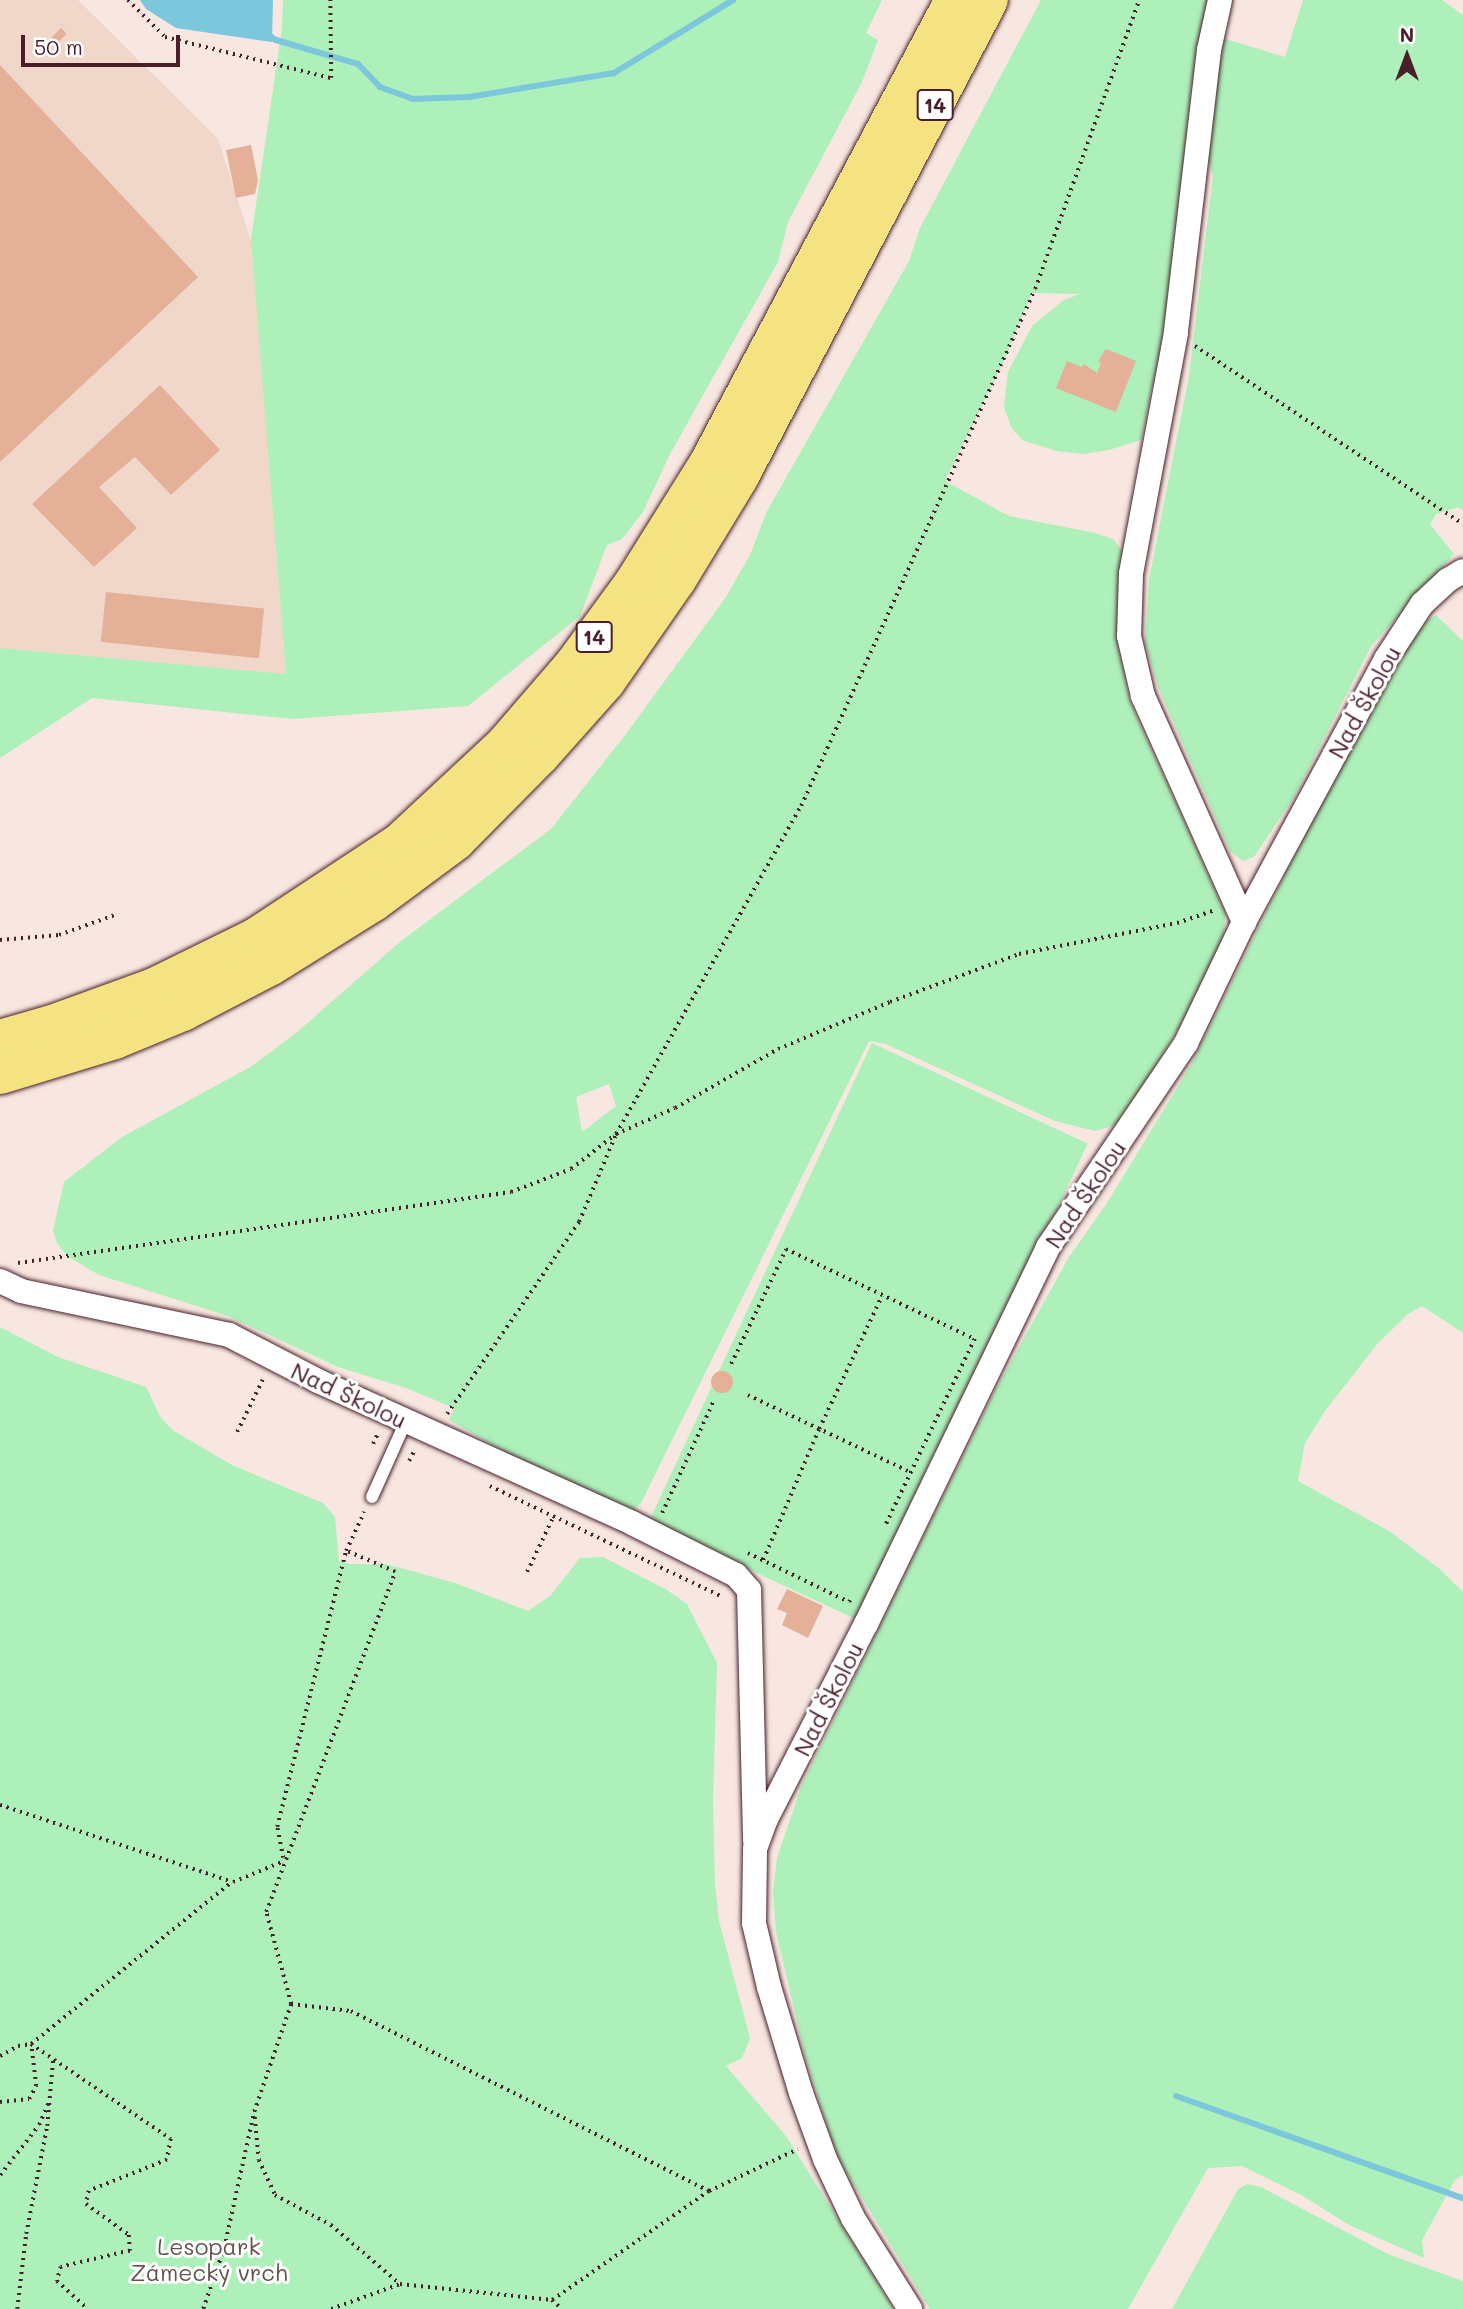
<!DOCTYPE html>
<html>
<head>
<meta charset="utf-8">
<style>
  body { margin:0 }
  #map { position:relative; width:1463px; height:2309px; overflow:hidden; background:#f7e7e0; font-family:Mali,sans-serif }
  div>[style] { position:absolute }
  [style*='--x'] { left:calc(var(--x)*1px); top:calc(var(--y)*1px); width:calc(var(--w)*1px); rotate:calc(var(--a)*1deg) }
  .built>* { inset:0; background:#f1d6ca }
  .green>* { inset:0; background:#adf0ba; transform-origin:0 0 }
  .water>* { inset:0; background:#7cc7dc }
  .stream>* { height:6px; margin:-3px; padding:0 3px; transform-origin:3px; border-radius:3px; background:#7cc7dc }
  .building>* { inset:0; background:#e4b098; transform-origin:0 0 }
  .round { border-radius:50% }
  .path>* { height:3.5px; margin-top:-1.75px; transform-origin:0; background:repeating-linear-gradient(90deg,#4a1f2b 0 2px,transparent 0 7px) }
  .roads { filter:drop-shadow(0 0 2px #4a1f2b) drop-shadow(0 0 2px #4a1f2b) }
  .lane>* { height:12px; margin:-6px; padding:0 6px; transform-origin:6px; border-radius:6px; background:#fff }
  .street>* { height:24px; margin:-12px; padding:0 12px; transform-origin:12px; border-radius:12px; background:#fff }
  .highway>* { height:38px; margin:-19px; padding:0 19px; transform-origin:19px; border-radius:19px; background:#f5e382 }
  span { translate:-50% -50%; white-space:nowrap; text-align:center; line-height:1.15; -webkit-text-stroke:6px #fff; paint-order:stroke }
  .shield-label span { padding:2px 5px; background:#fff; border:2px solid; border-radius:5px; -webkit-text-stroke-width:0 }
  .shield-label { font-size:21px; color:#4a1f2b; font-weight:700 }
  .street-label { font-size:23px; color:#4a1f2b }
  .park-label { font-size:23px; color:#63534f }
  .north { position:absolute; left:1372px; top:21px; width:70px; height:70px; -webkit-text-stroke:5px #fff; paint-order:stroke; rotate:0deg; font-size:19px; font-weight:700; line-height:28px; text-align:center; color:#4a1f2b }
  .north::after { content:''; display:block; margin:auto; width:24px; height:32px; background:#4a1f2b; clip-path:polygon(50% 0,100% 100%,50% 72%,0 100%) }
  .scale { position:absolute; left:21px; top:35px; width:159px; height:32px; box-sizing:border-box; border:4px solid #4a1f2b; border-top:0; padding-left:9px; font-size:21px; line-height:24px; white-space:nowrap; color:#4a1f2b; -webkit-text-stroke:5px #fff; paint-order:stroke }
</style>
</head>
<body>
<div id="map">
  <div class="built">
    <i style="clip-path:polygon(0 0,78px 0,218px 139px,253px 247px,286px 674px,0 648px)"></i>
  </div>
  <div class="green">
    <i style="clip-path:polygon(283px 0,882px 0,866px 33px,878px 40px,862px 82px,788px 222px,778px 262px,670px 454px,643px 512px,622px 539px,607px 545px,580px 616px,468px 706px,293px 719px,92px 698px,0 758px,0 648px,286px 674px,251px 239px,282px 28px)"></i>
    <i style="clip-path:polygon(evenodd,1041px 0,1207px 0,1168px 312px,1141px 440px,1109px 450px,1083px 454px,1056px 451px,1022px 440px,1011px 427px,1004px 407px,1008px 372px,1032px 326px,1064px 300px,1080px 294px,1032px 293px,1003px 363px,945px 481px,1009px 516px,1095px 533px,1113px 539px,1124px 553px,1116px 637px,1130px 702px,1225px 912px,1224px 937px,1191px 1007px,1122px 1123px,1095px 1131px,1055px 1121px,886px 1044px,869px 1041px,641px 1503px,633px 1511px,542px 1473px,449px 1420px,454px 1408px,406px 1388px,338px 1367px,228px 1316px,99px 1275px,67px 1256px,57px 1243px,53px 1230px,64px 1182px,122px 1137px,252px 1066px,296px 1033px,401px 941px,551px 829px,626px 734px,726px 597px,750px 555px,766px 513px,909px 261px,920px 228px,1041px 0,609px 1084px,616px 1106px,582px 1132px,576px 1097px,609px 1084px)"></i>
    <i style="clip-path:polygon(1303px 0,1442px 0,1463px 15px,1463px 510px,1458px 507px,1436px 514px,1430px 524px,1454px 554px,1371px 646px,1294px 797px,1254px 857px,1243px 861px,1230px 851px,1158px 687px,1145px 642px,1149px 580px,1189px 376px,1213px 176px,1208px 159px,1222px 38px,1285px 57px)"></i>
    <i style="clip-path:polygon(1436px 615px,1463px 641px,1463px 1333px,1422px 1306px,1408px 1314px,1378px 1343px,1325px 1411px,1305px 1443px,1298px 1481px,1389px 1531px,1441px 1570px,1463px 1592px,1463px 2175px,1455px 2180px,1422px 2240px,1424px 2258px,1349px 2225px,1303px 2196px,1242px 2166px,1208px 2168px,1128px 2309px,930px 2309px,837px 2157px,805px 2055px,776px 1932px,773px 1891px,777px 1858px,801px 1787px,996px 1389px,1069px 1257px,1107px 1203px,1191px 1065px,1341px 761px,1421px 625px)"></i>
    <i style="left:872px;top:1043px;width:238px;height:529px;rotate:25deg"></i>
    <i style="clip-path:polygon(0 1327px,58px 1357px,146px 1387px,161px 1418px,174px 1431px,232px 1465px,323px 1503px,335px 1517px,339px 1561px,350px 1564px,386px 1564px,455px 1583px,528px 1611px,550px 1596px,580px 1558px,603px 1557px,667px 1590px,687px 1604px,717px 1663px,713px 1801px,715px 1884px,719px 1921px,750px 2038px,742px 2058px,726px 2066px,786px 2136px,894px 2309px,0 2309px)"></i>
    <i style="clip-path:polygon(1247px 2184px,1261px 2187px,1390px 2255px,1463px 2281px,1463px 2309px,1172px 2309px,1238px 2189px)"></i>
  </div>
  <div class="water">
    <i style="clip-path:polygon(140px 0,273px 0,272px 42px,176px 28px,146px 9px)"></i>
  </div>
  <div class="stream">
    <i style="--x:267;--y:34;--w:11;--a:34"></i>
    <i style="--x:276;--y:40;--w:85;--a:16.3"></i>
    <i style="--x:358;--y:64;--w:32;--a:46"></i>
    <i style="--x:380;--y:87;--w:35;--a:20"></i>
    <i style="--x:413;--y:99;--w:56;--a:-2"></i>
    <i style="--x:469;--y:97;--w:147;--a:-9.4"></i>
    <i style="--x:614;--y:73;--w:140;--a:-31.5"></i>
    <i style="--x:1176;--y:2096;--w:305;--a:19.6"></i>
  </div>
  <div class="building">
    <i style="left:61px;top:28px;width:8px;height:14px;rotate:45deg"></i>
    <i style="clip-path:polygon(0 65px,198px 277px,0 462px)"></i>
    <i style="clip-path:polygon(251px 145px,258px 180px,255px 194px,236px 198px,226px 150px)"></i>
    <i style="clip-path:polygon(1106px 349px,1136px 361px,1116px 412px,1056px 388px,1067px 361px,1082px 367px,1084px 364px,1097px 373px,1101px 363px,1098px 361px)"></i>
    <i style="clip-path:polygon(160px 385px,220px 450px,171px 495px,135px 457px,99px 487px,137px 528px,94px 567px,32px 504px)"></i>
    <i style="left:106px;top:592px;width:159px;height:50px;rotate:6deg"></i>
    <i class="round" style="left:711px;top:1371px;width:22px;height:22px"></i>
    <i style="clip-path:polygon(787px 1589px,823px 1606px,808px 1638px,782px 1625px,787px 1613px,777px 1609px)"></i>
  </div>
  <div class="path">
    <i style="--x:128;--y:0;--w:52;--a:45"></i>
    <i style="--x:165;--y:37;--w:171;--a:13.9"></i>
    <i style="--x:331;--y:78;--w:78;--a:-90.7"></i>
    <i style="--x:1195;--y:346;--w:322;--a:33.6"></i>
    <i style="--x:0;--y:940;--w:59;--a:-4.8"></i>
    <i style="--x:59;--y:935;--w:59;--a:-19.7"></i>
    <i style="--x:18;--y:1263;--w:498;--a:-8.2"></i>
    <i style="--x:511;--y:1192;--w:64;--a:-21"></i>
    <i style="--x:571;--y:1169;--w:57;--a:-37.9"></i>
    <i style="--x:616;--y:1134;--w:64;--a:-23.8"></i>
    <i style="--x:675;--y:1108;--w:119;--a:-29.8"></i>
    <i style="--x:778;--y:1049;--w:121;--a:-22.8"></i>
    <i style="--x:890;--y:1002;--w:138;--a:-20.4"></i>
    <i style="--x:1019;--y:954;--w:161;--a:-11.1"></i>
    <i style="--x:1177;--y:923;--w:40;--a:-18.9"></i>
    <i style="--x:731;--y:1364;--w:127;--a:-64.4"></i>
    <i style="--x:786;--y:1249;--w:209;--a:25.5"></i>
    <i style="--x:975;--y:1339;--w:208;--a:115.6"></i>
    <i style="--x:748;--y:1395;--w:179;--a:25.4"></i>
    <i style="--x:447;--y:1414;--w:233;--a:-55.5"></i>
    <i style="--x:579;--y:1222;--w:95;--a:-67.2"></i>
    <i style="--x:616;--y:1134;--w:377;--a:-60.6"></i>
    <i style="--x:801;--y:806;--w:567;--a:-65.65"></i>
    <i style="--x:1035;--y:289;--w:307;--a:-70.2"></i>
    <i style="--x:237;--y:1432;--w:59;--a:-63.9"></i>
    <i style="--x:373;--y:1444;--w:12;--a:-66"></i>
    <i style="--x:409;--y:1461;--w:13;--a:-63"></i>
    <i style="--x:490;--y:1486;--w:258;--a:25.5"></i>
    <i style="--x:662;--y:1513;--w:122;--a:-65.3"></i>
    <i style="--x:748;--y:1553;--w:112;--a:25.9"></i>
    <i style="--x:849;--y:1602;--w:2;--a:-63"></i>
    <i style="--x:763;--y:1560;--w:142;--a:-66.9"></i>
    <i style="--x:819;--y:1429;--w:147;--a:-64.7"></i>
    <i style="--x:527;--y:1572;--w:61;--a:-64.7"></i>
    <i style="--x:0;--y:1805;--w:245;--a:18.3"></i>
    <i style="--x:233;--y:1882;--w:53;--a:-22.2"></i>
    <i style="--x:283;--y:1858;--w:32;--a:-101"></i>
    <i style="--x:277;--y:1827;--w:284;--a:-76"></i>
    <i style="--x:346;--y:1551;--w:43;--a:-65.2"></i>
    <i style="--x:291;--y:2004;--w:60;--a:6.7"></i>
    <i style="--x:351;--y:2011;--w:401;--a:26.7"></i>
    <i style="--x:31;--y:2044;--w:169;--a:34.2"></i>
    <i style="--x:171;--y:2139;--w:21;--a:101"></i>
    <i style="--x:167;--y:2160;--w:84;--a:158.3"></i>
    <i style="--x:89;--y:2191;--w:13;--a:103"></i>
    <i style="--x:86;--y:2204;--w:53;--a:35.8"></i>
    <i style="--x:129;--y:2235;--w:16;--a:86"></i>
    <i style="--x:130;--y:2251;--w:71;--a:166.9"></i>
    <i style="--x:61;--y:2267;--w:15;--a:106"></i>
    <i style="--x:57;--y:2281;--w:42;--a:42.1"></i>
    <i style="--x:0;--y:2056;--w:21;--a:-29"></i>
    <i style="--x:18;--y:2046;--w:13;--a:-9"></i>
    <i style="--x:31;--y:2044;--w:258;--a:-38.9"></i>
    <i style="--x:0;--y:2102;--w:29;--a:-6"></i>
    <i style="--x:29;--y:2099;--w:15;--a:-62"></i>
    <i style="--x:36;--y:2086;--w:42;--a:-96.8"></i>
    <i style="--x:255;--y:2117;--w:43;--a:84.7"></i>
    <i style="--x:259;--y:2160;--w:38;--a:65"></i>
    <i style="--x:275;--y:2195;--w:64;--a:28.2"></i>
    <i style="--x:331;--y:2225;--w:91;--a:40.5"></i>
    <i style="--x:0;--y:2175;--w:63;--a:-52"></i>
    <i style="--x:39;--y:2125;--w:25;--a:-67"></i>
    <i style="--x:552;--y:2300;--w:13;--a:42"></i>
    <i style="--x:17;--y:2309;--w:76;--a:-83.2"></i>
    <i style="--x:26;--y:2234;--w:110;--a:-79"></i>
    <i style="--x:47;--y:2126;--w:67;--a:-84.9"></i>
    <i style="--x:203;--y:2309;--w:65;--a:-71"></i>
    <i style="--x:224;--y:2248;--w:139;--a:-77.6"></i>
    <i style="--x:254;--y:2112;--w:114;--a:-71.1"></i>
    <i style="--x:291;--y:2004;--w:95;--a:-105.2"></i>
    <i style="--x:266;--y:1912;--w:364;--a:-69.2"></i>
    <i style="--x:395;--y:1572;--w:53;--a:-156.8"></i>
    <i style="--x:331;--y:2309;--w:73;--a:-19.9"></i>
    <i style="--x:400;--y:2284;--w:153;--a:6"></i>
    <i style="--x:552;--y:2300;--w:191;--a:-34.8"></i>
    <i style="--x:709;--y:2191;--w:98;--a:-25.3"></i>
  </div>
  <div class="roads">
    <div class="lane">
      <i style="--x:372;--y:1497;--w:83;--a:-65.9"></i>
    </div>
    <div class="street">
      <i style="--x:1220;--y:0;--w:51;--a:102.4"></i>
      <i style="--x:1209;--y:50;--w:285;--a:96.7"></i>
      <i style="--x:1176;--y:333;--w:245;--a:100.6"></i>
      <i style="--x:1131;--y:574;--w:62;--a:91.8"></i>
      <i style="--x:1129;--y:636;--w:62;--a:76.9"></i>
      <i style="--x:1143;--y:696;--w:248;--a:65.9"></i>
      <i style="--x:0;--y:1281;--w:23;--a:25"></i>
      <i style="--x:21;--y:1291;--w:213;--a:11.9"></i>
      <i style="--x:229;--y:1335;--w:100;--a:27.3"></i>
      <i style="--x:318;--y:1381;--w:345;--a:24.3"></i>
      <i style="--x:632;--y:1523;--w:116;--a:26.6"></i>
      <i style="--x:736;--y:1575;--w:20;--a:49"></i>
      <i style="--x:749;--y:1590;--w:251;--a:88.6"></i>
      <i style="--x:910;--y:2309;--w:107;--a:-122.1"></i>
      <i style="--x:853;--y:2218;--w:65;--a:-115.4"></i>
      <i style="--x:825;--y:2159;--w:70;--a:-110"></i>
      <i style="--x:801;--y:2093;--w:111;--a:-106.8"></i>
      <i style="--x:769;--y:1987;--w:66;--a:-103.2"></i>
      <i style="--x:754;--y:1923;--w:74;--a:-89.2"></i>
      <i style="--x:755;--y:1849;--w:32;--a:-70"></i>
      <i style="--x:766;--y:1819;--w:219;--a:-62.9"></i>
      <i style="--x:866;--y:1624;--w:419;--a:-64.2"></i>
      <i style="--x:1048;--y:1247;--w:246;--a:-55.9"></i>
      <i style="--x:1186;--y:1043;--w:134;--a:-64.4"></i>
      <i style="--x:1244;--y:922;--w:299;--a:-61.6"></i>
      <i style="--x:1386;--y:659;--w:66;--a:-56.8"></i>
      <i style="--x:1422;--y:604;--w:35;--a:-43"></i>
      <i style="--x:1448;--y:580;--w:17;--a:-31"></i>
    </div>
    <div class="highway">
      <i style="--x:0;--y:1039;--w:54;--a:-16.1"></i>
      <i style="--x:52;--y:1024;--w:109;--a:-19.9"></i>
      <i style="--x:154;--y:987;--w:114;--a:-26.1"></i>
      <i style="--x:256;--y:937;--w:173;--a:-33.4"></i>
      <i style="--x:400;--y:842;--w:144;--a:-43"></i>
      <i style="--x:505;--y:744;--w:106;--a:-49.2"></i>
      <i style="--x:574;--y:664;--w:102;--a:-53.8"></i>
      <i style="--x:634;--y:582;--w:142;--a:-58"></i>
      <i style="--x:709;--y:462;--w:523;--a:-62.06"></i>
      <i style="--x:0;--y:1075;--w:120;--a:-16.9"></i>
      <i style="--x:115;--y:1040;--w:74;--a:-22.4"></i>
      <i style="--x:183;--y:1012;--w:99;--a:-27.6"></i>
      <i style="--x:271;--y:966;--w:121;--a:-31.9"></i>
      <i style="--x:374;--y:902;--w:102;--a:-36.6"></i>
      <i style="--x:456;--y:841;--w:120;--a:-45.3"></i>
      <i style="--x:540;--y:756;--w:99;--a:-48.3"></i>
      <i style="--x:606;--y:682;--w:124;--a:-55.2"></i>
      <i style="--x:677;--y:580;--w:119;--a:-58.7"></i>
      <i style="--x:739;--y:478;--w:539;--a:-62.39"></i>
    </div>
  </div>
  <div class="shield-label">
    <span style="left:935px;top:105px">14</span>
    <span style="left:594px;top:637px">14</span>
  </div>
  <div class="street-label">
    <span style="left:1364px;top:702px;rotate:-61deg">Nad Školou</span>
    <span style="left:1085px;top:1194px;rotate:-56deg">Nad Školou</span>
    <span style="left:349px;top:1395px;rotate:25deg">Nad Školou</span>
    <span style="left:828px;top:1699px;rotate:-63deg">Nad Školou</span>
  </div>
  <div class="park-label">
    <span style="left:209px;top:2259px">Lesopark<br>Zámecký vrch</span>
  </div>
  <div class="north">N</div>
  <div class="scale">50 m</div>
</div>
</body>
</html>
